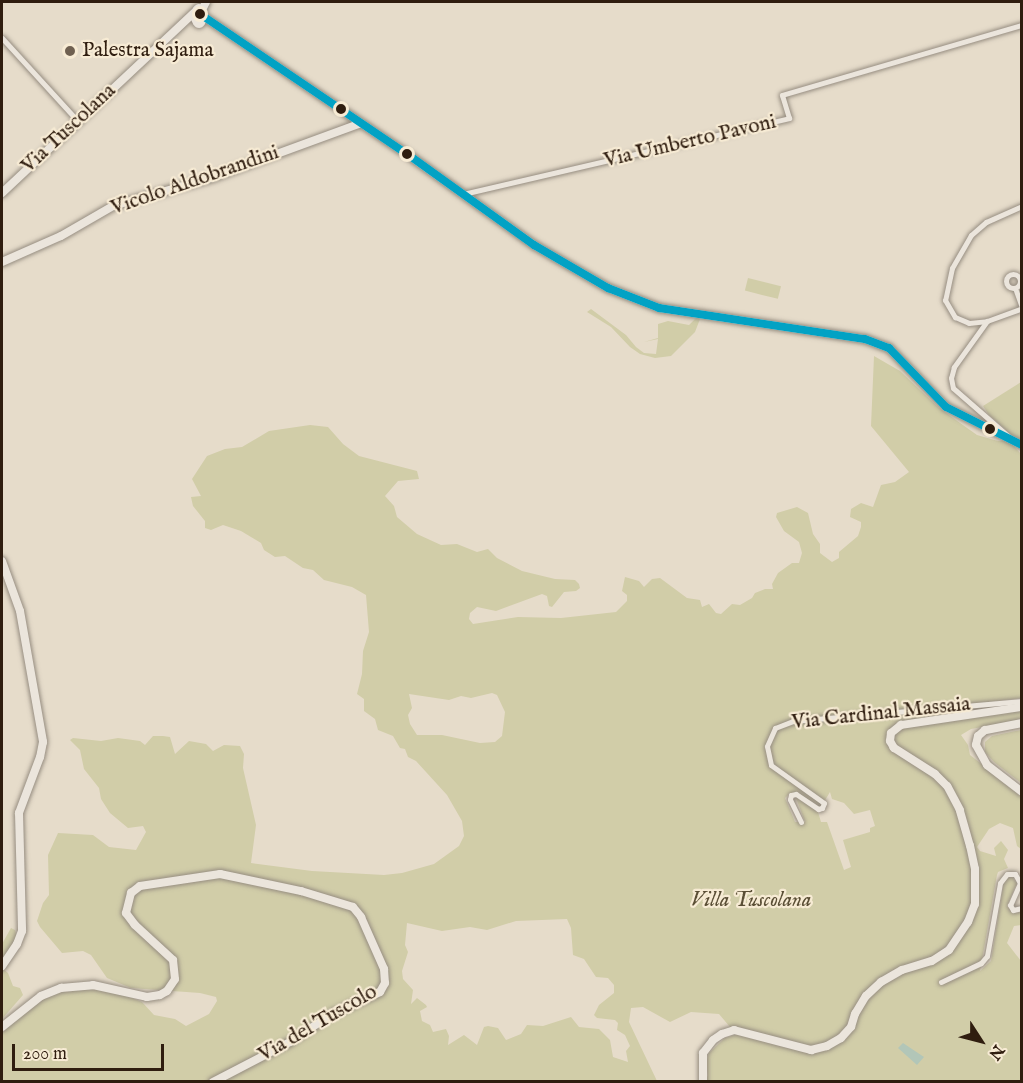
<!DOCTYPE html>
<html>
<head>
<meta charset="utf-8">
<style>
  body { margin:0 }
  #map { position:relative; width:1023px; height:1083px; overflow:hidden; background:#e6dcca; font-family:"IM FELL English",serif }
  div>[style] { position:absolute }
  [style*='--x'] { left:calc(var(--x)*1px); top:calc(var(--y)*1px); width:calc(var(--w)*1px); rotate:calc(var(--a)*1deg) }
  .green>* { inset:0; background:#d1cda8; transform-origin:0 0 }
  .water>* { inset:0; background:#b2c6b8 }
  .roads { filter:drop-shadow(0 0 2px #968d81) drop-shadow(0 0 2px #968d81) }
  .street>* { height:5px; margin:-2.5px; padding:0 2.5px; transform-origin:2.5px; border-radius:2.5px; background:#ebe5dc }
  .street>.ring { margin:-2.5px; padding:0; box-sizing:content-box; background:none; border:5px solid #ebe5dc; border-radius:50% }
  .secondary>* { height:8px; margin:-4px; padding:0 4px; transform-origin:4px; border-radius:4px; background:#ebe5dc }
  .secondary>.ring { margin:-4px; padding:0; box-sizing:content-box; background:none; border:8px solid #ebe5dc; border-radius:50% }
  .bus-1>* { height:8px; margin:-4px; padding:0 4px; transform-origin:4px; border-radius:4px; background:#02a2c4 }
  .dots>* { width:16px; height:16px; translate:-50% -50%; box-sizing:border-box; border:3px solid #f7ebd4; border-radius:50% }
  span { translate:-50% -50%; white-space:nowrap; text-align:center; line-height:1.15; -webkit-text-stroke:4.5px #f7ebd4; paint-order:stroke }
  .poi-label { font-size:21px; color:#2f1d0f }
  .left { translate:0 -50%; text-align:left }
  .street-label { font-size:21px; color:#2f1d0f }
  .park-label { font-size:21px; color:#5a4e35; font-style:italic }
  .frame { position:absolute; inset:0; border:3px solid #2f1d0f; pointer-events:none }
  .north { position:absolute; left:951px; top:1011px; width:60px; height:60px; -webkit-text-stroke:4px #f7ebd4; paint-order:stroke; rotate:126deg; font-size:16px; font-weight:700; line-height:24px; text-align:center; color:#2f1d0f }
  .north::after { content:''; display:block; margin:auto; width:21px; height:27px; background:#2f1d0f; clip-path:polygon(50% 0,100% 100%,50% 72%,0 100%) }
  .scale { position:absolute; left:12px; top:1044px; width:152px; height:27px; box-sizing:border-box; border:3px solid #2f1d0f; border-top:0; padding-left:8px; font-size:18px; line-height:21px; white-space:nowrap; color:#2f1d0f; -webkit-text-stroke:4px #f7ebd4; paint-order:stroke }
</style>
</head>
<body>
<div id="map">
  <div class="green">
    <i style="left:748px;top:278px;width:34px;height:13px;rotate:14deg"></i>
    <i style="clip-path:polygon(591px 309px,626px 335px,636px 347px,644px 353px,656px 354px,658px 339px,644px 342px,658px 338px,658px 324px,668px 321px,689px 325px,696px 318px,700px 319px,695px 332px,671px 356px,655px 358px,640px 354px,630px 347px,611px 327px,587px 312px)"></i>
    <i style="clip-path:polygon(evenodd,874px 356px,900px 371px,939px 408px,977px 435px,998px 441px,1009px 441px,1021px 454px,1021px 698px,965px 705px,1010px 705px,1021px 711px,1021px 720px,971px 729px,961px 735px,968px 745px,970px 755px,1021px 795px,1021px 849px,1017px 846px,1013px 828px,1000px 823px,989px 829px,977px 847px,980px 851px,996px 856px,994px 848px,1001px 841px,1008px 850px,1004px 859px,1008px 868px,998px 872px,997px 875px,980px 971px,991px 961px,1004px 881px,1011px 876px,1017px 883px,1007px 906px,1014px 913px,1021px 912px,1021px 925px,1014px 926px,1007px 943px,1021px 961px,1021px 1081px,700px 1081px,708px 1076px,706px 1063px,709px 1053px,725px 1038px,738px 1034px,738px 1028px,730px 1027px,719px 1014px,691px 1012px,670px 1022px,643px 1007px,631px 1008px,629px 1022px,657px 1081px,2px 1081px,2px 1033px,37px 1002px,52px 992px,90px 988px,115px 991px,142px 1002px,154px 1015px,175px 1019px,186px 1026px,209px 1014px,217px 1001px,216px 997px,200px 993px,131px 988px,107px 978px,91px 955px,83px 951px,62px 953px,40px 927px,37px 921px,43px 903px,49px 895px,48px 855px,58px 833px,93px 835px,109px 847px,136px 850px,146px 832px,143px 826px,128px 828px,110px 813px,101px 799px,99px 788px,84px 769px,80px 750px,70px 740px,73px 738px,101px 741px,118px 738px,140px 741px,145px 745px,153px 736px,163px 736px,170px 737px,175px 754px,189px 741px,206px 744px,213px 751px,224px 745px,240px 746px,244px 754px,243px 768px,256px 825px,251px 863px,312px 871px,384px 875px,402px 873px,434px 864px,459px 846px,464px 836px,462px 821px,447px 795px,416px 761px,408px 757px,405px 749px,400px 748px,393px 736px,378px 730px,375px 719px,364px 711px,364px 699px,357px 694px,362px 674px,363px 651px,369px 632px,366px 595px,352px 587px,324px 580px,313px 570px,303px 568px,285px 556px,275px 557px,264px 550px,261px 543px,241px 531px,223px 525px,211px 530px,205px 528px,205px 521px,193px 506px,191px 497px,201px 496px,192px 479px,207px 456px,225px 449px,242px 447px,269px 431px,310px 425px,328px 427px,343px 444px,359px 456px,417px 471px,419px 479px,398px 481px,385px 496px,394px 506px,397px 517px,417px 534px,441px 545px,457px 544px,477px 552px,488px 549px,497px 558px,522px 571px,555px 579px,575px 580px,579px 584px,580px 588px,576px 591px,564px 592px,552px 607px,549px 606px,547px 596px,542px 594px,496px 611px,477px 607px,470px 613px,469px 619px,473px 624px,518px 617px,561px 618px,616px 612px,627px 601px,627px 595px,622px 591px,625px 577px,639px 581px,644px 587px,652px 579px,660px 578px,687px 598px,700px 600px,702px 607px,709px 604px,716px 613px,721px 614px,732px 604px,740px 605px,752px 598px,755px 593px,765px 589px,773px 589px,772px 584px,778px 573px,792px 563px,799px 563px,802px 553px,799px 542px,784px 531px,776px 517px,777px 513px,797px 507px,808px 513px,813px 534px,820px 544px,820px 553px,832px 562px,839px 558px,839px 552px,858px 536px,861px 527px,861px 522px,850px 517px,851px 509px,861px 503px,873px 507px,881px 485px,895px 482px,909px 472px,871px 426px,874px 356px,492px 693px,497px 695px,505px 712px,502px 736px,495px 742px,480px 743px,442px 735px,417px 735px,410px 724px,408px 715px,412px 708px,409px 694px,449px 700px,461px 696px,471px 698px,492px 693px,874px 356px,830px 792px,832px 799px,844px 803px,854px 814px,870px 810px,875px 826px,870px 828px,870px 832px,843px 840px,851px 867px,844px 870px,827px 822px,821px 822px,818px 812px,830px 792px,874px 356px,790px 793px,795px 795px,805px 822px,795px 822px,785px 798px,790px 793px,874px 356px,567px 919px,571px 928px,573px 955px,584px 959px,596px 977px,608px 978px,614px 985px,614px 993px,599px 1005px,594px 1015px,597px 1018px,615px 1020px,618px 1023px,617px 1030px,625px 1035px,630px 1046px,626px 1051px,628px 1062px,613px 1057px,610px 1040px,599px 1029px,579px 1027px,571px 1017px,543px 1026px,527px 1025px,521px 1034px,506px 1040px,498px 1028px,488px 1026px,484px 1027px,477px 1045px,464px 1035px,448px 1045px,449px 1036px,446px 1029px,433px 1032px,430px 1025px,422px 1021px,420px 1011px,427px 1007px,426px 1005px,417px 998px,411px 1004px,413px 990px,403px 979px,402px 971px,408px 952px,405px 945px,407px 923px,442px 931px,470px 927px,487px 930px,516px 921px,567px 919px)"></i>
    <i style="clip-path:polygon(1021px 382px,1021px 443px,989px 415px,983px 406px)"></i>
    <i style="clip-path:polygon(1021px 730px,1022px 730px,1021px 783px,994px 762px,985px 752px,985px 742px,992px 736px)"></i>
    <i style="clip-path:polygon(11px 928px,15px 930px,17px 937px,2px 961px,2px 944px)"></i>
    <i style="clip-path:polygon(2px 968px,8px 973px,13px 986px,20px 988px,23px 995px,2px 1019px)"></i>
  </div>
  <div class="water">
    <i style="clip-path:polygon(903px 1043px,924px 1057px,917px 1065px,898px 1048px)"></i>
  </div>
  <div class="roads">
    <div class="street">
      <i style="--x:2;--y:38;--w:111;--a:47.6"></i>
      <i style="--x:463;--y:194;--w:335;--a:-13.1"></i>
      <i style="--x:789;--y:118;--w:24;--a:-107"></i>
      <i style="--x:782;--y:95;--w:250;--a:-16.3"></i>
      <i style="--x:1022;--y:206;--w:39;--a:156"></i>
      <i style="--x:986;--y:222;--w:20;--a:139"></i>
      <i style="--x:971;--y:235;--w:38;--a:120"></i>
      <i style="--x:952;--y:268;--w:33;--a:102"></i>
      <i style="--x:945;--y:300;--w:20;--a:60"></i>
      <i style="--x:955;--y:317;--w:15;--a:23"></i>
      <i style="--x:969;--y:323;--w:18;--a:-6"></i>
      <i style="--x:987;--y:321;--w:37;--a:-20"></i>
      <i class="ring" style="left:1006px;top:274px;width:9px;height:9px"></i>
      <i style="--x:1015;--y:288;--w:20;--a:70"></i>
      <i style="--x:987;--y:321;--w:57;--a:125.7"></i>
      <i style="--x:954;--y:367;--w:11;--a:105"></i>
      <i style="--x:951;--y:378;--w:10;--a:79"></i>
      <i style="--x:953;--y:388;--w:73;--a:41.1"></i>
      <i style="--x:801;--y:822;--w:25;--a:-116"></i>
      <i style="--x:790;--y:799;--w:4;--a:-76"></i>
      <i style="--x:791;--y:795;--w:5;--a:-11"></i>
      <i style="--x:796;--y:794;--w:27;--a:34"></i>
      <i style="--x:818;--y:809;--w:4;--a:-14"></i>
      <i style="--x:822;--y:808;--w:5;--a:-68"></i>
      <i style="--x:824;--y:803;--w:65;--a:-144.4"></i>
      <i style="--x:771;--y:765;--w:19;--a:-102"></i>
      <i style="--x:767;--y:746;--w:20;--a:-66"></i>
      <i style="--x:775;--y:728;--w:19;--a:-21"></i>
      <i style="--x:793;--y:721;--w:230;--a:-5"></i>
      <i style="--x:941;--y:982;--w:44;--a:-25.4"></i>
      <i style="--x:981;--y:963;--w:9;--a:-49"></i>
      <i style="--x:987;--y:956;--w:74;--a:-79.9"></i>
      <i style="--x:1000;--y:883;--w:11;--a:-52"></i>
      <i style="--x:1007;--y:874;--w:8;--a:0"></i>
      <i style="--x:1015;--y:874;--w:10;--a:61"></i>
      <i style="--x:1020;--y:883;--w:24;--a:114"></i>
      <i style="--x:1010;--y:905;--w:6;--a:59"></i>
      <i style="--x:1013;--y:910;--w:9;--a:-13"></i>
    </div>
    <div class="secondary">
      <i class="ring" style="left:194.5px;top:7.5px;width:-1px;height:-1px"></i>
      <i style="--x:202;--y:10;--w:9;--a:-63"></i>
      <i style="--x:200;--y:14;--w:254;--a:34.1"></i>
      <i style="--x:410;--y:156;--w:153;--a:35.7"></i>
      <i style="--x:534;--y:245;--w:86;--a:30.2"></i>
      <i style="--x:608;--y:288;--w:55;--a:21.4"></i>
      <i style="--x:659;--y:308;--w:208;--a:8.6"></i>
      <i style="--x:865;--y:339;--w:26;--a:21"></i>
      <i style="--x:889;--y:348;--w:82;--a:46"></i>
      <i style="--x:946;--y:407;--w:85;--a:26.6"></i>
      <i style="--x:2;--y:193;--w:265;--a:-43.2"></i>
      <i style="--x:2;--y:262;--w:64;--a:-23.8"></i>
      <i style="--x:61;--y:236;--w:60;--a:-30"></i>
      <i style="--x:113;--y:206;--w:105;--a:-16"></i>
      <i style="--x:214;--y:177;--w:154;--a:-20.1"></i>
      <i style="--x:2;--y:561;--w:53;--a:70.2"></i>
      <i style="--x:20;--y:611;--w:133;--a:80"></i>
      <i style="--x:43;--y:742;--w:15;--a:101"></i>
      <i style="--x:40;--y:757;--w:60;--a:110.6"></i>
      <i style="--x:19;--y:813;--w:118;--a:88.5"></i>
      <i style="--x:22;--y:931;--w:14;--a:111"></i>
      <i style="--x:17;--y:944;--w:27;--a:124"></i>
      <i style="--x:1022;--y:723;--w:38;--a:169"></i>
      <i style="--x:985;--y:730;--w:9;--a:139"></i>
      <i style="--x:978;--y:736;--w:9;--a:103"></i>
      <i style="--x:976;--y:745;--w:23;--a:61"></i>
      <i style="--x:987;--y:765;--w:44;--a:37.6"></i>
      <i style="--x:2;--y:1027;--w:50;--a:-38.5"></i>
      <i style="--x:41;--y:996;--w:22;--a:-22"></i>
      <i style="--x:61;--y:988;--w:32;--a:-5"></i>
      <i style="--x:93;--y:985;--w:55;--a:12.5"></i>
      <i style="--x:147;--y:997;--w:13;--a:-9"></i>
      <i style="--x:160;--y:995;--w:8;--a:-30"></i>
      <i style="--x:167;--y:991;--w:14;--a:-56"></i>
      <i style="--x:175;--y:979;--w:19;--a:-96"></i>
      <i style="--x:173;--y:960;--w:52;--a:-137.4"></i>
      <i style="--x:135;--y:925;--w:15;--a:-127"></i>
      <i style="--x:126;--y:913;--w:21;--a:-76"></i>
      <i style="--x:131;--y:893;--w:11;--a:-38"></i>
      <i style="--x:140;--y:886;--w:81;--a:-8.5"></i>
      <i style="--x:220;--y:874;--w:83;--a:11.9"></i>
      <i style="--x:301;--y:891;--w:54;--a:17.1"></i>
      <i style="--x:353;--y:907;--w:13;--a:51"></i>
      <i style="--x:361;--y:917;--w:57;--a:66.1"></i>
      <i style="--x:384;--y:969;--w:14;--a:86"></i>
      <i style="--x:385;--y:983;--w:10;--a:119"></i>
      <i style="--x:380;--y:992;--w:53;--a:155.4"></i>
      <i style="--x:332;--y:1014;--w:50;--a:146.3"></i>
      <i style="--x:290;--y:1042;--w:87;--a:152.5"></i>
      <i style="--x:703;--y:1082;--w:29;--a:-90"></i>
      <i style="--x:703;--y:1053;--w:16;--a:-52"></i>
      <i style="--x:713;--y:1040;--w:11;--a:-34"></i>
      <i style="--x:722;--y:1034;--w:13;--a:-18"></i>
      <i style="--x:734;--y:1030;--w:80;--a:14.6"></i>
      <i style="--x:811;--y:1050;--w:16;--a:-14"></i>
      <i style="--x:827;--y:1046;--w:16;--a:-30"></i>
      <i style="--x:841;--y:1038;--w:15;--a:-48"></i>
      <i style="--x:851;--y:1027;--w:14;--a:-73"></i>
      <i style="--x:855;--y:1014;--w:21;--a:-59"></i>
      <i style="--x:866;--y:996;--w:21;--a:-43"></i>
      <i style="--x:881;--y:982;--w:24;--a:-30"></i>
      <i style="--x:902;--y:970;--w:31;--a:-17"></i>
      <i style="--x:932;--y:961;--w:20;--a:-33"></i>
      <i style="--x:949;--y:950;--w:34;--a:-56"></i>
      <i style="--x:968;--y:922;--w:19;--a:-69"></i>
      <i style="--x:975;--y:904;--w:35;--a:-90"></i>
      <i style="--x:975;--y:869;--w:24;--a:-102"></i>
      <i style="--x:970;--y:846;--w:37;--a:-106"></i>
      <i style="--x:960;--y:810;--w:27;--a:-118"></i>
      <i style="--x:947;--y:786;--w:17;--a:-135"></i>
      <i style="--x:935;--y:774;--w:49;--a:-147.6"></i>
      <i style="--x:894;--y:748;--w:8;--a:-120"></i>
      <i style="--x:890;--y:741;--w:8;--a:-83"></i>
      <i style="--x:891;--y:733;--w:13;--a:-39"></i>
      <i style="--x:901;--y:725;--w:122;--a:-8.5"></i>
    </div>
  </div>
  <div class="bus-1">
    <i style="--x:200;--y:14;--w:254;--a:34.1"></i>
    <i style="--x:410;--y:156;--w:153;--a:35.7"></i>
    <i style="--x:534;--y:245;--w:86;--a:30.2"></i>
    <i style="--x:608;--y:288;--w:55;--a:21.4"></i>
    <i style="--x:659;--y:308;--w:208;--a:8.6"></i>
    <i style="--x:865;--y:339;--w:26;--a:21"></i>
    <i style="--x:889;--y:348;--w:82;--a:46"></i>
    <i style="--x:946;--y:407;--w:85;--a:26.6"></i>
  </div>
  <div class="dots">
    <i style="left:200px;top:14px;background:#2f1d0f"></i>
    <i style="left:70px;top:51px;background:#6f6050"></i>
    <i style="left:341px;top:109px;background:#2f1d0f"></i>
    <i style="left:407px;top:154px;background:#2f1d0f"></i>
    <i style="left:990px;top:429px;background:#2f1d0f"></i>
  </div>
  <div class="poi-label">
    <span class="left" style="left:82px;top:51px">Palestra Sajama</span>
  </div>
  <div class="street-label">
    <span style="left:69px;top:129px;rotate:-43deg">Via Tuscolana</span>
    <span style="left:690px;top:142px;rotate:-13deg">Via Umberto Pavoni</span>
    <span style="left:195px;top:181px;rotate:-19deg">Vicolo Aldobrandini</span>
    <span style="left:881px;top:714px;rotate:-6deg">Via Cardinal Massaia</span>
    <span style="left:318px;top:1024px;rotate:-30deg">Via del Tuscolo</span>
  </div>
  <div class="park-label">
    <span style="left:751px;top:901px">Villa Tuscolana</span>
  </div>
  <div class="frame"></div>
  <div class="north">N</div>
  <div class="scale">200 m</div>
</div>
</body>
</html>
